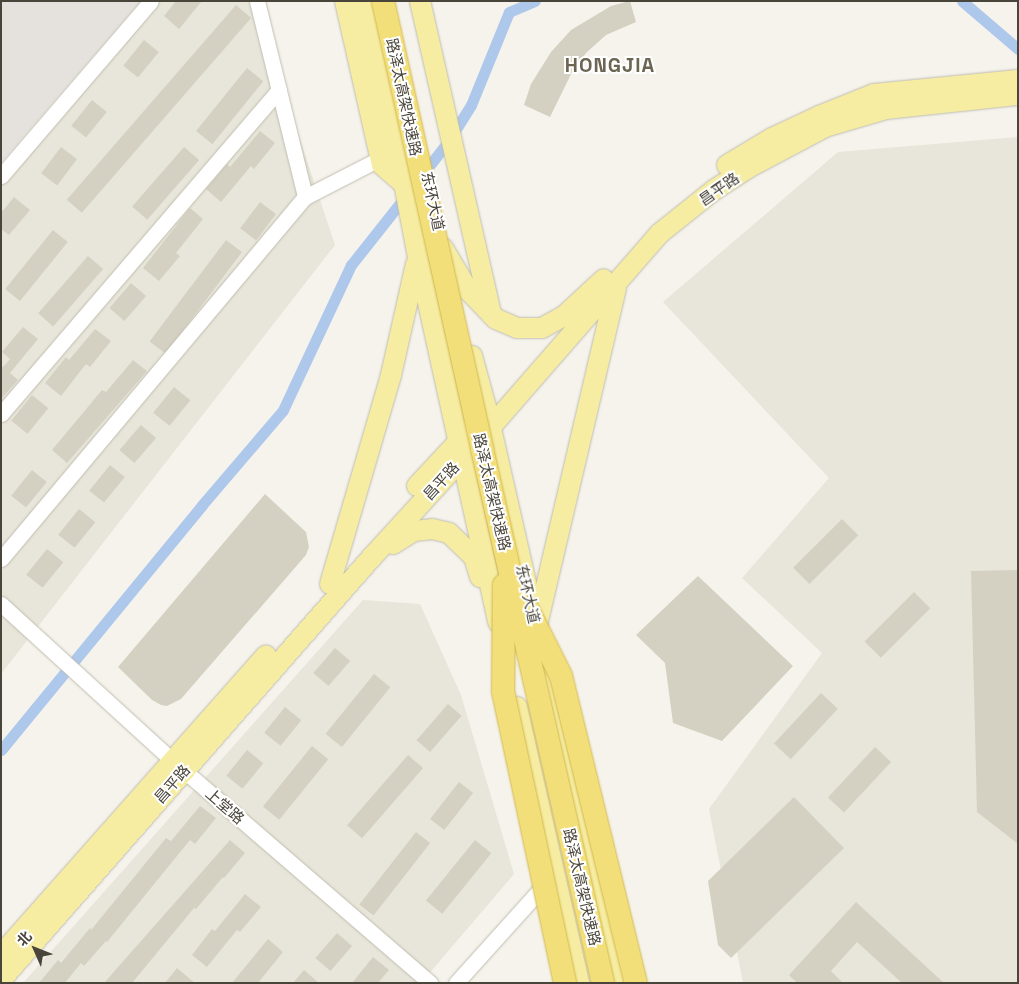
<!DOCTYPE html>
<html>
<head>
<meta charset="utf-8">
<style>
  body { margin:0 }
  #map { position:relative; width:1019px; height:984px; overflow:hidden; background:#f5f3ec; font-family:"Space Grotesk","Noto Sans SC",sans-serif }
  div>[style] { position:absolute }
  [style*='--x'] { left:calc(var(--x)*1px); top:calc(var(--y)*1px); width:calc(var(--w)*1px); rotate:calc(var(--a)*1deg) }
  .residential>* { inset:0; background:#e8e6da }
  .industrial>* { inset:0; background:#e5e2dd }
  .canal>* { height:11px; margin:-5.5px; padding:0 5.5px; transform-origin:5.5px; border-radius:5.5px; background:#aec8ec }
  .building>* { inset:0; background:#d5d1c2; transform-origin:0 0 }
  .roads { filter:drop-shadow(0 0 1px #c0bdaf) drop-shadow(0 0 1px #c0bdaf) }
  .minor>* { height:15px; margin:-7.5px; padding:0 7.5px; transform-origin:7.5px; border-radius:7.5px; background:#fff }
  .major>* { height:20px; margin:-10px; padding:0 10px; transform-origin:10px; border-radius:10px; background:#f6eda3 }
  .bridges { filter:drop-shadow(0 0 1px #d2b749) drop-shadow(0 0 1px #d2b749) }
  .highway-bridge>* { height:22px; margin:-11px; padding:0 11px; transform-origin:11px; border-radius:11px; background:#f3df79 }
  span { translate:-50% -50%; white-space:nowrap; text-align:center; line-height:1.15; -webkit-text-stroke:4px #fff; paint-order:stroke }
  .street-label { font-size:15px; color:#49453a }
  .district-label { font-size:20px; color:#6b6552; font-weight:700; letter-spacing:1px }
  .frame { position:absolute; inset:0; border:2px solid #49453a; pointer-events:none }
  .north { position:absolute; left:10px; top:924px; width:50px; height:50px; -webkit-text-stroke:4px #fff; paint-order:stroke; rotate:314deg; font-size:14px; font-weight:700; line-height:20px; text-align:center; color:#49453a }
  .north::after { content:''; display:block; margin:auto; width:18px; height:22px; background:#49453a; clip-path:polygon(50% 0,100% 100%,50% 72%,0 100%) }
</style>
</head>
<body>
<div id="map">
  <div class="residential">
    <i style="clip-path:polygon(154px 1px,254px 1px,335px 245px,1px 674px,1px 183px)"></i>
    <i style="clip-path:polygon(1018px 137px,1018px 983px,743px 983px,709px 809px,822px 653px,742px 578px,829px 478px,663px 302px,838px 152px)"></i>
    <i style="clip-path:polygon(363px 600px,420px 604px,461px 695px,514px 874px,421px 983px,23px 983px)"></i>
  </div>
  <div class="industrial">
    <i style="clip-path:polygon(1px 1px,141px 1px,1px 163px)"></i>
  </div>
  <div class="canal">
    <i style="--x:962;--y:1;--w:74;--a:40.6"></i>
    <i style="--x:456;--y:129;--w:28;--a:-58"></i>
    <i style="--x:471;--y:105;--w:100;--a:-67.8"></i>
    <i style="--x:509;--y:12;--w:28;--a:-23"></i>
    <i style="--x:422;--y:175;--w:41;--a:-52"></i>
    <i style="--x:1;--y:750;--w:317;--a:-50.6"></i>
    <i style="--x:202;--y:505;--w:125;--a:-49.5"></i>
    <i style="--x:283;--y:410;--w:160;--a:-64.9"></i>
    <i style="--x:351;--y:265;--w:92;--a:-51.6"></i>
  </div>
  <div class="building">
    <i style="clip-path:polygon(176px 1px,202px 1px,179px 29px,164px 16px)"></i>
    <i style="clip-path:polygon(630px 1px,636px 22px,606px 35px,587px 52px,575px 66px,550px 117px,524px 105px,531px 84px,551px 52px,571px 30px,611px 6px)"></i>
    <i style="left:236px;top:5px;width:20px;height:258px;rotate:41deg"></i>
    <i style="left:144px;top:40px;width:19px;height:33px;rotate:39deg"></i>
    <i style="left:247px;top:68px;width:21px;height:81px;rotate:39deg"></i>
    <i style="left:92px;top:100px;width:19px;height:33px;rotate:39deg"></i>
    <i style="clip-path:polygon(260px 131px,275px 143px,254px 169px,251px 166px,221px 202px,206px 189px,227px 164px,230px 167px)"></i>
    <i style="left:61px;top:147px;width:20px;height:33px;rotate:37deg"></i>
    <i style="left:184px;top:147px;width:20px;height:79px;rotate:41deg"></i>
    <i style="clip-path:polygon(14px 197px,30px 210px,9px 235px,1px 229px,1px 213px)"></i>
    <i style="left:260px;top:202px;width:20px;height:33px;rotate:37deg"></i>
    <i style="clip-path:polygon(190px 208px,203px 219px,176px 253px,180px 256px,159px 281px,143px 268px)"></i>
    <i style="left:53px;top:230px;width:19px;height:76px;rotate:39deg"></i>
    <i style="left:226px;top:240px;width:20px;height:127px;rotate:37deg"></i>
    <i style="left:88px;top:256px;width:20px;height:76px;rotate:41deg"></i>
    <i style="left:131px;top:283px;width:20px;height:33px;rotate:41deg"></i>
    <i style="clip-path:polygon(23px 327px,38px 339px,10px 373px,18px 380px,1px 399px,1px 366px,3px 367px,10px 359px,2px 352px)"></i>
    <i style="clip-path:polygon(95px 329px,111px 341px,90px 367px,86px 364px,61px 396px,45px 383px,66px 357px,69px 360px)"></i>
    <i style="clip-path:polygon(133px 360px,147px 371px,67px 463px,52px 450px,102px 390px,106px 392px)"></i>
    <i style="left:174px;top:387px;width:21px;height:33px;rotate:39deg"></i>
    <i style="left:32px;top:395px;width:21px;height:33px;rotate:39deg"></i>
    <i style="left:141px;top:425px;width:20px;height:33px;rotate:41deg"></i>
    <i style="left:110px;top:465px;width:19px;height:33px;rotate:39deg"></i>
    <i style="left:32px;top:470px;width:19px;height:33px;rotate:39deg"></i>
    <i style="clip-path:polygon(265px 494px,306px 532px,309px 547px,306px 555px,181px 699px,167px 706px,161px 705px,152px 700px,118px 667px)"></i>
    <i style="left:79px;top:509px;width:21px;height:33px;rotate:39deg"></i>
    <i style="left:842px;top:519px;width:23px;height:69px;rotate:45deg"></i>
    <i style="left:47px;top:549px;width:21px;height:33px;rotate:39deg"></i>
    <i style="clip-path:polygon(1018px 570px,1018px 844px,977px 812px,971px 571px)"></i>
    <i style="clip-path:polygon(698px 576px,793px 666px,722px 741px,673px 723px,665px 663px,636px 635px)"></i>
    <i style="left:914px;top:592px;width:23px;height:70px;rotate:45deg"></i>
    <i style="left:335px;top:648px;width:20px;height:33px;rotate:41deg"></i>
    <i style="left:374px;top:674px;width:21px;height:77px;rotate:39deg"></i>
    <i style="left:821px;top:693px;width:23px;height:69px;rotate:43deg"></i>
    <i style="left:448px;top:704px;width:18px;height:48px;rotate:41deg"></i>
    <i style="left:285px;top:707px;width:21px;height:33px;rotate:39deg"></i>
    <i style="left:312px;top:746px;width:21px;height:78px;rotate:39deg"></i>
    <i style="left:875px;top:747px;width:22px;height:69px;rotate:43deg"></i>
    <i style="left:247px;top:750px;width:21px;height:33px;rotate:39deg"></i>
    <i style="left:408px;top:755px;width:20px;height:93px;rotate:41deg"></i>
    <i style="left:459px;top:782px;width:18px;height:47px;rotate:38deg"></i>
    <i style="clip-path:polygon(794px 797px,844px 848px,731px 958px,718px 945px,708px 881px)"></i>
    <i style="clip-path:polygon(200px 806px,216px 818px,195px 844px,190px 840px,107px 942px,106px 941px,84px 966px,81px 963px,65px 983px,39px 983px,58px 960px,61px 963px,90px 928px,91px 930px,166px 838px,171px 841px)"></i>
    <i style="left:416px;top:832px;width:18px;height:92px;rotate:38deg"></i>
    <i style="clip-path:polygon(230px 840px,245px 853px,224px 878px,223px 877px,196px 909px,194px 908px,132px 983px,104px 983px)"></i>
    <i style="left:475px;top:840px;width:21px;height:78px;rotate:39deg"></i>
    <i style="clip-path:polygon(245px 894px,261px 907px,240px 932px,237px 930px,207px 967px,192px 955px,212px 929px,215px 931px)"></i>
    <i style="clip-path:polygon(856px 902px,944px 983px,902px 983px,857px 942px,831px 971px,843px 983px,797px 983px,789px 975px)"></i>
    <i style="left:337px;top:933px;width:20px;height:33px;rotate:41deg"></i>
    <i style="clip-path:polygon(268px 939px,283px 952px,258px 983px,232px 983px)"></i>
    <i style="clip-path:polygon(373px 957px,389px 970px,378px 983px,352px 983px)"></i>
    <i style="clip-path:polygon(177px 968px,195px 983px,165px 983px)"></i>
    <i style="clip-path:polygon(304px 970px,319px 983px,293px 983px)"></i>
  </div>
  <div class="roads">
    <div class="minor">
      <i style="--x:257;--y:1;--w:202;--a:76.2"></i>
      <i style="--x:1;--y:176;--w:230;--a:-49.4"></i>
      <i style="--x:1;--y:414;--w:427;--a:-49.4"></i>
      <i style="--x:1;--y:559;--w:473;--a:-50"></i>
      <i style="--x:305;--y:197;--w:85;--a:-27.2"></i>
      <i style="--x:1;--y:604;--w:233;--a:42.4"></i>
      <i style="--x:173;--y:761;--w:340;--a:40.8"></i>
      <i style="--x:456;--y:983;--w:136;--a:-48"></i>
    </div>
    <div class="major">
      <i style="--x:345;--y:1;--w:168;--a:77.3"></i>
      <i style="--x:382;--y:165;--w:29;--a:41"></i>
      <i style="--x:365;--y:1;--w:127;--a:77.3"></i>
      <i style="--x:393;--y:125;--w:134;--a:79.3"></i>
      <i style="--x:418;--y:257;--w:374;--a:77.6"></i>
      <i style="--x:420;--y:1;--w:321;--a:77.2"></i>
      <i style="--x:727;--y:165;--w:52;--a:-31"></i>
      <i style="--x:772;--y:138;--w:52;--a:-25.1"></i>
      <i style="--x:819;--y:116;--w:59;--a:-21.8"></i>
      <i style="--x:874;--y:94;--w:145;--a:-5.6"></i>
      <i style="--x:443;--y:248;--w:49;--a:59.2"></i>
      <i style="--x:468;--y:290;--w:40;--a:46"></i>
      <i style="--x:496;--y:319;--w:23;--a:23"></i>
      <i style="--x:517;--y:328;--w:25;--a:0"></i>
      <i style="--x:542;--y:328;--w:25;--a:-29"></i>
      <i style="--x:564;--y:316;--w:54;--a:-42.8"></i>
      <i style="--x:472;--y:356;--w:57;--a:74.7"></i>
      <i style="--x:487;--y:411;--w:587;--a:77.2"></i>
      <i style="--x:417;--y:486;--w:101;--a:-47"></i>
      <i style="--x:393;--y:544;--w:25;--a:-32"></i>
      <i style="--x:414;--y:531;--w:18;--a:-6"></i>
      <i style="--x:432;--y:529;--w:17;--a:13"></i>
      <i style="--x:449;--y:533;--w:35;--a:44"></i>
      <i style="--x:474;--y:557;--w:21;--a:73"></i>
      <i style="--x:330;--y:584;--w:218;--a:-73.7"></i>
      <i style="--x:391;--y:375;--w:114;--a:-77.3"></i>
      <i style="--x:537;--y:625;--w:346;--a:-76.8"></i>
      <i style="--x:517;--y:707;--w:283;--a:77.3"></i>
      <i style="--x:1;--y:955;--w:400;--a:-48.5"></i>
      <i style="--x:1;--y:980;--w:563;--a:-48.75"></i>
      <i style="--x:372;--y:557;--w:175;--a:-47.5"></i>
      <i style="--x:490;--y:428;--w:257;--a:-48.9"></i>
      <i style="--x:659;--y:234;--w:70;--a:-38.7"></i>
      <i style="--x:714;--y:190;--w:40;--a:-32.9"></i>
      <i style="--x:748;--y:168;--w:87;--a:-28"></i>
      <i style="--x:825;--y:127;--w:64;--a:-16.4"></i>
      <i style="--x:886;--y:109;--w:133;--a:-6.1"></i>
    </div>
  </div>
  <div class="bridges">
    <div class="highway-bridge">
      <i style="--x:383;--y:1;--w:459;--a:77.5"></i>
      <i style="--x:482;--y:449;--w:548;--a:77.23"></i>
      <i style="--x:504;--y:585;--w:106;--a:90.5"></i>
      <i style="--x:503;--y:691;--w:299;--a:78"></i>
      <i style="--x:527;--y:608;--w:76;--a:63.4"></i>
      <i style="--x:561;--y:676;--w:316;--a:76.3"></i>
    </div>
  </div>
  <div class="street-label">
    <span style="left:404px;top:97px;rotate:78deg">路泽太高架快速路</span>
    <span style="left:719px;top:189px;rotate:-35deg">昌平路</span>
    <span style="left:433px;top:201px;rotate:78deg">东环大道</span>
    <span style="left:441px;top:481px;rotate:-48deg">昌平路</span>
    <span style="left:492px;top:492px;rotate:77deg">路泽太高架快速路</span>
    <span style="left:528px;top:594px;rotate:77deg">东环大道</span>
    <span style="left:172px;top:784px;rotate:-49deg">昌平路</span>
    <span style="left:225px;top:806px;rotate:41deg">上堂路</span>
    <span style="left:582px;top:887px;rotate:77deg">路泽太高架快速路</span>
  </div>
  <div class="district-label">
    <span style="left:610px;top:65px">HONGJIA</span>
  </div>
  <div class="frame"></div>
  <div class="north">北</div>
</div>
</body>
</html>
